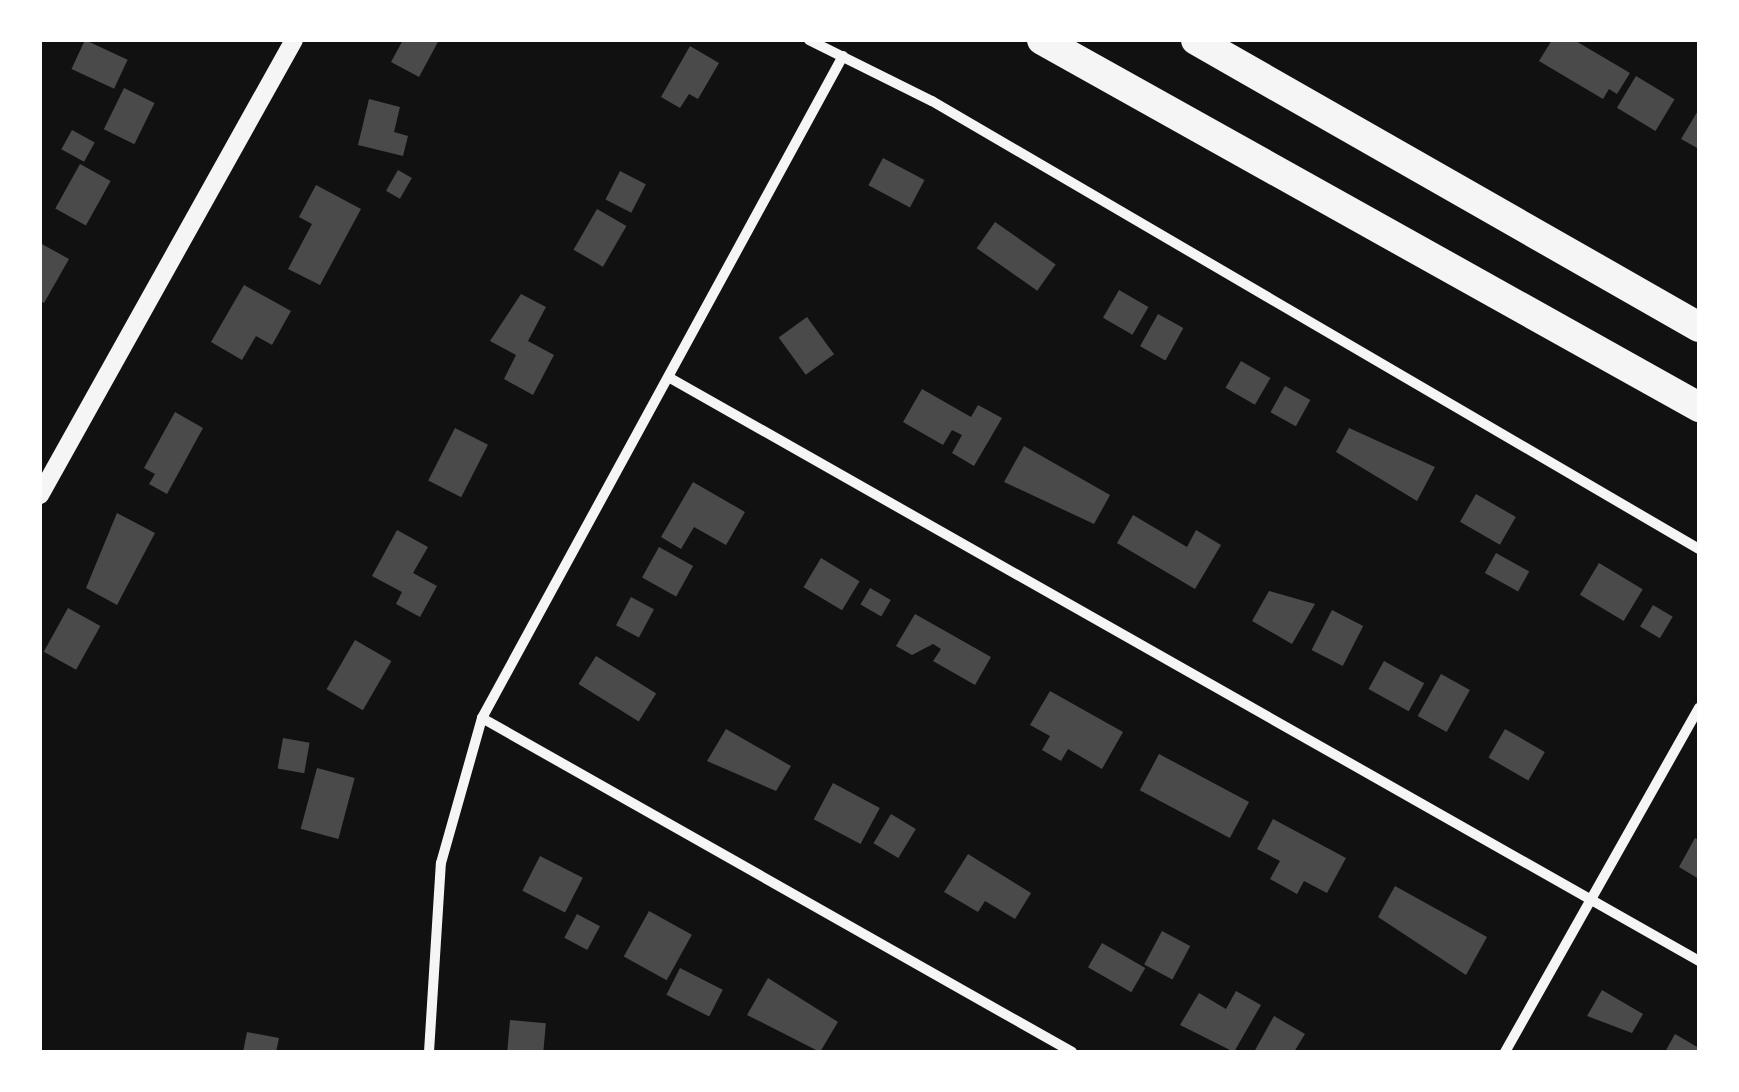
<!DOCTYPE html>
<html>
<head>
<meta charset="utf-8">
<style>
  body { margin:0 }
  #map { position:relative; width:1739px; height:1092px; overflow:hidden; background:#111; font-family:"Source Sans 3",sans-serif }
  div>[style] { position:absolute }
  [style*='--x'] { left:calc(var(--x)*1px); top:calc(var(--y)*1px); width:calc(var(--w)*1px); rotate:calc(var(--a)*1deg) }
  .building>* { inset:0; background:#4a4a4a; transform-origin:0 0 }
  .minor>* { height:10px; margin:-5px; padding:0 5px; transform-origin:5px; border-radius:5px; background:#f5f5f5 }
  .tertiary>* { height:18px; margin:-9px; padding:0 9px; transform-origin:9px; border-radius:9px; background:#f5f5f5 }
  .motorway>* { height:30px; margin:-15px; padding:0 15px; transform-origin:15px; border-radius:15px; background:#f5f5f5 }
  span { translate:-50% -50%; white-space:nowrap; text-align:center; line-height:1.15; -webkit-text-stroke:8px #fff; paint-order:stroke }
  .frame { position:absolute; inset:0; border:42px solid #fff; pointer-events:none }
</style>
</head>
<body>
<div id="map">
  <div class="building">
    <i style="left:85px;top:40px;width:47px;height:32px;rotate:25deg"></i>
    <i style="clip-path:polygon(403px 40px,439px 40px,419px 77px,391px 62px)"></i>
    <i style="clip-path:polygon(1552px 40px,1574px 40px,1630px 73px,1617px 94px,1609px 89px,1603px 99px,1539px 61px)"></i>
    <i style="clip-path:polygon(690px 46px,719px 63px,698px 99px,689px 94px,680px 108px,661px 97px)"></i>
    <i style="left:1636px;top:76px;width:45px;height:37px;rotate:31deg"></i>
    <i style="left:124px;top:88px;width:34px;height:46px;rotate:26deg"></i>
    <i style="clip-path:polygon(369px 99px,400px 107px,394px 132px,408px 136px,403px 156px,358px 145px)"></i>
    <i style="clip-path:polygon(1699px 109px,1699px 149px,1681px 139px)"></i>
    <i style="left:72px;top:130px;width:26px;height:22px;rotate:29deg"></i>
    <i style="left:883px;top:158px;width:47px;height:31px;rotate:28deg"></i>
    <i style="left:80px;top:164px;width:35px;height:51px;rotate:29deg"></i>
    <i style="left:398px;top:170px;width:16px;height:24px;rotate:30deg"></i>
    <i style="left:620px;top:171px;width:29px;height:32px;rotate:27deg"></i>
    <i style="clip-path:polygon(316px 185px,361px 209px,320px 285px,288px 269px,312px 224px,299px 217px)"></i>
    <i style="left:597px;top:209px;width:34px;height:47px;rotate:30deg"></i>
    <i style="left:995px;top:222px;width:74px;height:32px;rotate:35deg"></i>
    <i style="clip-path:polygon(40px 243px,69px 259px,44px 303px,40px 301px)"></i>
    <i style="clip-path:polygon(244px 285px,291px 311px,272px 345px,256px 336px,242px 360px,211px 342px)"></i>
    <i style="left:1119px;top:290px;width:34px;height:32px;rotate:30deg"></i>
    <i style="clip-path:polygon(521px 294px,546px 307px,528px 341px,554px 355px,533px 395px,504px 379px,516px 355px,490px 341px)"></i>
    <i style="left:1158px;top:314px;width:29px;height:37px;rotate:29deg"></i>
    <i style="left:807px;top:317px;width:46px;height:35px;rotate:54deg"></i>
    <i style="left:1241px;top:361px;width:34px;height:31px;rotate:30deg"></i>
    <i style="left:1285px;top:386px;width:29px;height:30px;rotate:29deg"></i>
    <i style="clip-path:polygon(922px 389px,971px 417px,978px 405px,1002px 418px,974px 466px,952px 453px,962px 435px,952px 430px,943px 445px,903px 422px)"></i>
    <i style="clip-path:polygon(175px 412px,203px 428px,167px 494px,149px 484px,155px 474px,144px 468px)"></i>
    <i style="left:455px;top:428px;width:37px;height:59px;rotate:27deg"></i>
    <i style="clip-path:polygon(1349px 428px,1435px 467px,1417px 501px,1336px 452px)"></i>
    <i style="clip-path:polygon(1024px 446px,1110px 495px,1094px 524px,1004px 482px)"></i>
    <i style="clip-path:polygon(693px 482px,745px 512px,726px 545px,694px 527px,681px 549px,661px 537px)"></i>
    <i style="left:1476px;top:494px;width:46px;height:32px;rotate:30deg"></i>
    <i style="clip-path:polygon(117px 513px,155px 533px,117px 605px,86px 588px)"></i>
    <i style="clip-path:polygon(1133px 515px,1187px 547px,1196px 530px,1221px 545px,1195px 589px,1117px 543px)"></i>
    <i style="clip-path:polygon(397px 530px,428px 547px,413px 573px,437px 586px,420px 617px,396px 604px,402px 592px,372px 576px)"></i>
    <i style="left:659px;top:547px;width:39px;height:35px;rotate:29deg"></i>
    <i style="left:1496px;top:553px;width:38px;height:23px;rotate:29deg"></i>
    <i style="left:821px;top:558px;width:45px;height:34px;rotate:31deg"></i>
    <i style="left:1599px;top:563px;width:51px;height:37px;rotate:31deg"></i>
    <i style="left:870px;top:588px;width:24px;height:19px;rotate:30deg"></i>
    <i style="clip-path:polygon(1269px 591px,1315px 604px,1292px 644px,1252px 621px)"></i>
    <i style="left:631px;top:597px;width:26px;height:32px;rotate:28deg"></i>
    <i style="left:1653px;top:605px;width:23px;height:25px;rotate:31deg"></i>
    <i style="left:68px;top:608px;width:37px;height:50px;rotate:29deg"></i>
    <i style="left:1332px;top:610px;width:35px;height:45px;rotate:27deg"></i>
    <i style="clip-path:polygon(915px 614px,991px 657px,975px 685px,933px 661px,941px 649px,933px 644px,912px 655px,896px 646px)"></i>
    <i style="left:355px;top:640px;width:42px;height:57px;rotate:30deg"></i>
    <i style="left:596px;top:656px;width:71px;height:33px;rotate:32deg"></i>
    <i style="left:1384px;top:661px;width:46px;height:32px;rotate:29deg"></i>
    <i style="left:1441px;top:674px;width:33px;height:48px;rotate:29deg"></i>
    <i style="clip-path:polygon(1050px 691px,1123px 732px,1102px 769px,1068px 749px,1061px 761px,1042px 750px,1050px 736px,1030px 725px)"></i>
    <i style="clip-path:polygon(726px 729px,791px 766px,776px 791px,707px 761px)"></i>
    <i style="left:1505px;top:729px;width:46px;height:33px;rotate:30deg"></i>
    <i style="left:283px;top:738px;width:27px;height:31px;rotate:10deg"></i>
    <i style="left:1159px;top:754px;width:102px;height:41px;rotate:28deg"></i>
    <i style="left:317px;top:768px;width:39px;height:63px;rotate:15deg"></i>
    <i style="left:833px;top:783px;width:53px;height:41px;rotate:28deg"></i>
    <i style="left:891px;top:814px;width:29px;height:34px;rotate:31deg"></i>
    <i style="clip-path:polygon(1273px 819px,1346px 858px,1327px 893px,1304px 881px,1297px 894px,1270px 879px,1280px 861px,1257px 849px)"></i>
    <i style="clip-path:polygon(1695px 838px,1699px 840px,1699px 879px,1679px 867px)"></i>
    <i style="clip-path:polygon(968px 854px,1031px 893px,1015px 919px,985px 901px,978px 912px,944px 892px)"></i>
    <i style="left:540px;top:856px;width:48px;height:39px;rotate:27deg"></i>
    <i style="clip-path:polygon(1395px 886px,1487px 937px,1466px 975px,1378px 917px)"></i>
    <i style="left:649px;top:911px;width:49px;height:52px;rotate:29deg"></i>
    <i style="left:577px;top:914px;width:26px;height:27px;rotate:28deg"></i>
    <i style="left:1162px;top:931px;width:32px;height:38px;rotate:28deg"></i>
    <i style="left:1102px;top:943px;width:50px;height:28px;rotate:30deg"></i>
    <i style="left:680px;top:968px;width:48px;height:30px;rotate:27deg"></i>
    <i style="clip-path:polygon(768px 978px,838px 1022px,820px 1052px,747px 1015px)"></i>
    <i style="clip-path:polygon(1602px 990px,1643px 1014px,1632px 1033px,1587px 1016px)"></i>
    <i style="clip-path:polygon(1236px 991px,1261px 1005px,1234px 1052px,1180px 1025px,1199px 993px,1226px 1009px)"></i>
    <i style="clip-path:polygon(1274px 1016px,1305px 1034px,1294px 1052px,1254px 1052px)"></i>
    <i style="left:510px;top:1020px;width:36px;height:32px;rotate:5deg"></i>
    <i style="clip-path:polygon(247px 1032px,279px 1038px,276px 1052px,243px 1052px)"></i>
    <i style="clip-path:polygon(1675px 1034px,1699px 1048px,1699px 1052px,1665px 1052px)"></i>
  </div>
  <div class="minor">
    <i style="--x:809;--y:40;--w:137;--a:26.4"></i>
    <i style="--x:932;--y:101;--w:888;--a:30.29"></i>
    <i style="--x:670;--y:378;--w:1183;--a:29.53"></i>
    <i style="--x:482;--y:718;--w:678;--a:29.51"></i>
    <i style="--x:429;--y:1052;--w:189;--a:-86.4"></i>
    <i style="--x:441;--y:863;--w:151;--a:-74.2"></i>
    <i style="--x:482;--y:718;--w:754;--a:-61.4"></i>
    <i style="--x:1505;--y:1052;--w:395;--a:-60.6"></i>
  </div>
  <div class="tertiary">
    <i style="--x:40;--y:495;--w:521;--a:-60.83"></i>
  </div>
  <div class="motorway">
    <i style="--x:1042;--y:40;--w:753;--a:29.19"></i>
    <i style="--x:1196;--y:40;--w:579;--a:29.71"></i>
  </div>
  <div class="frame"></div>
</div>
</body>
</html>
